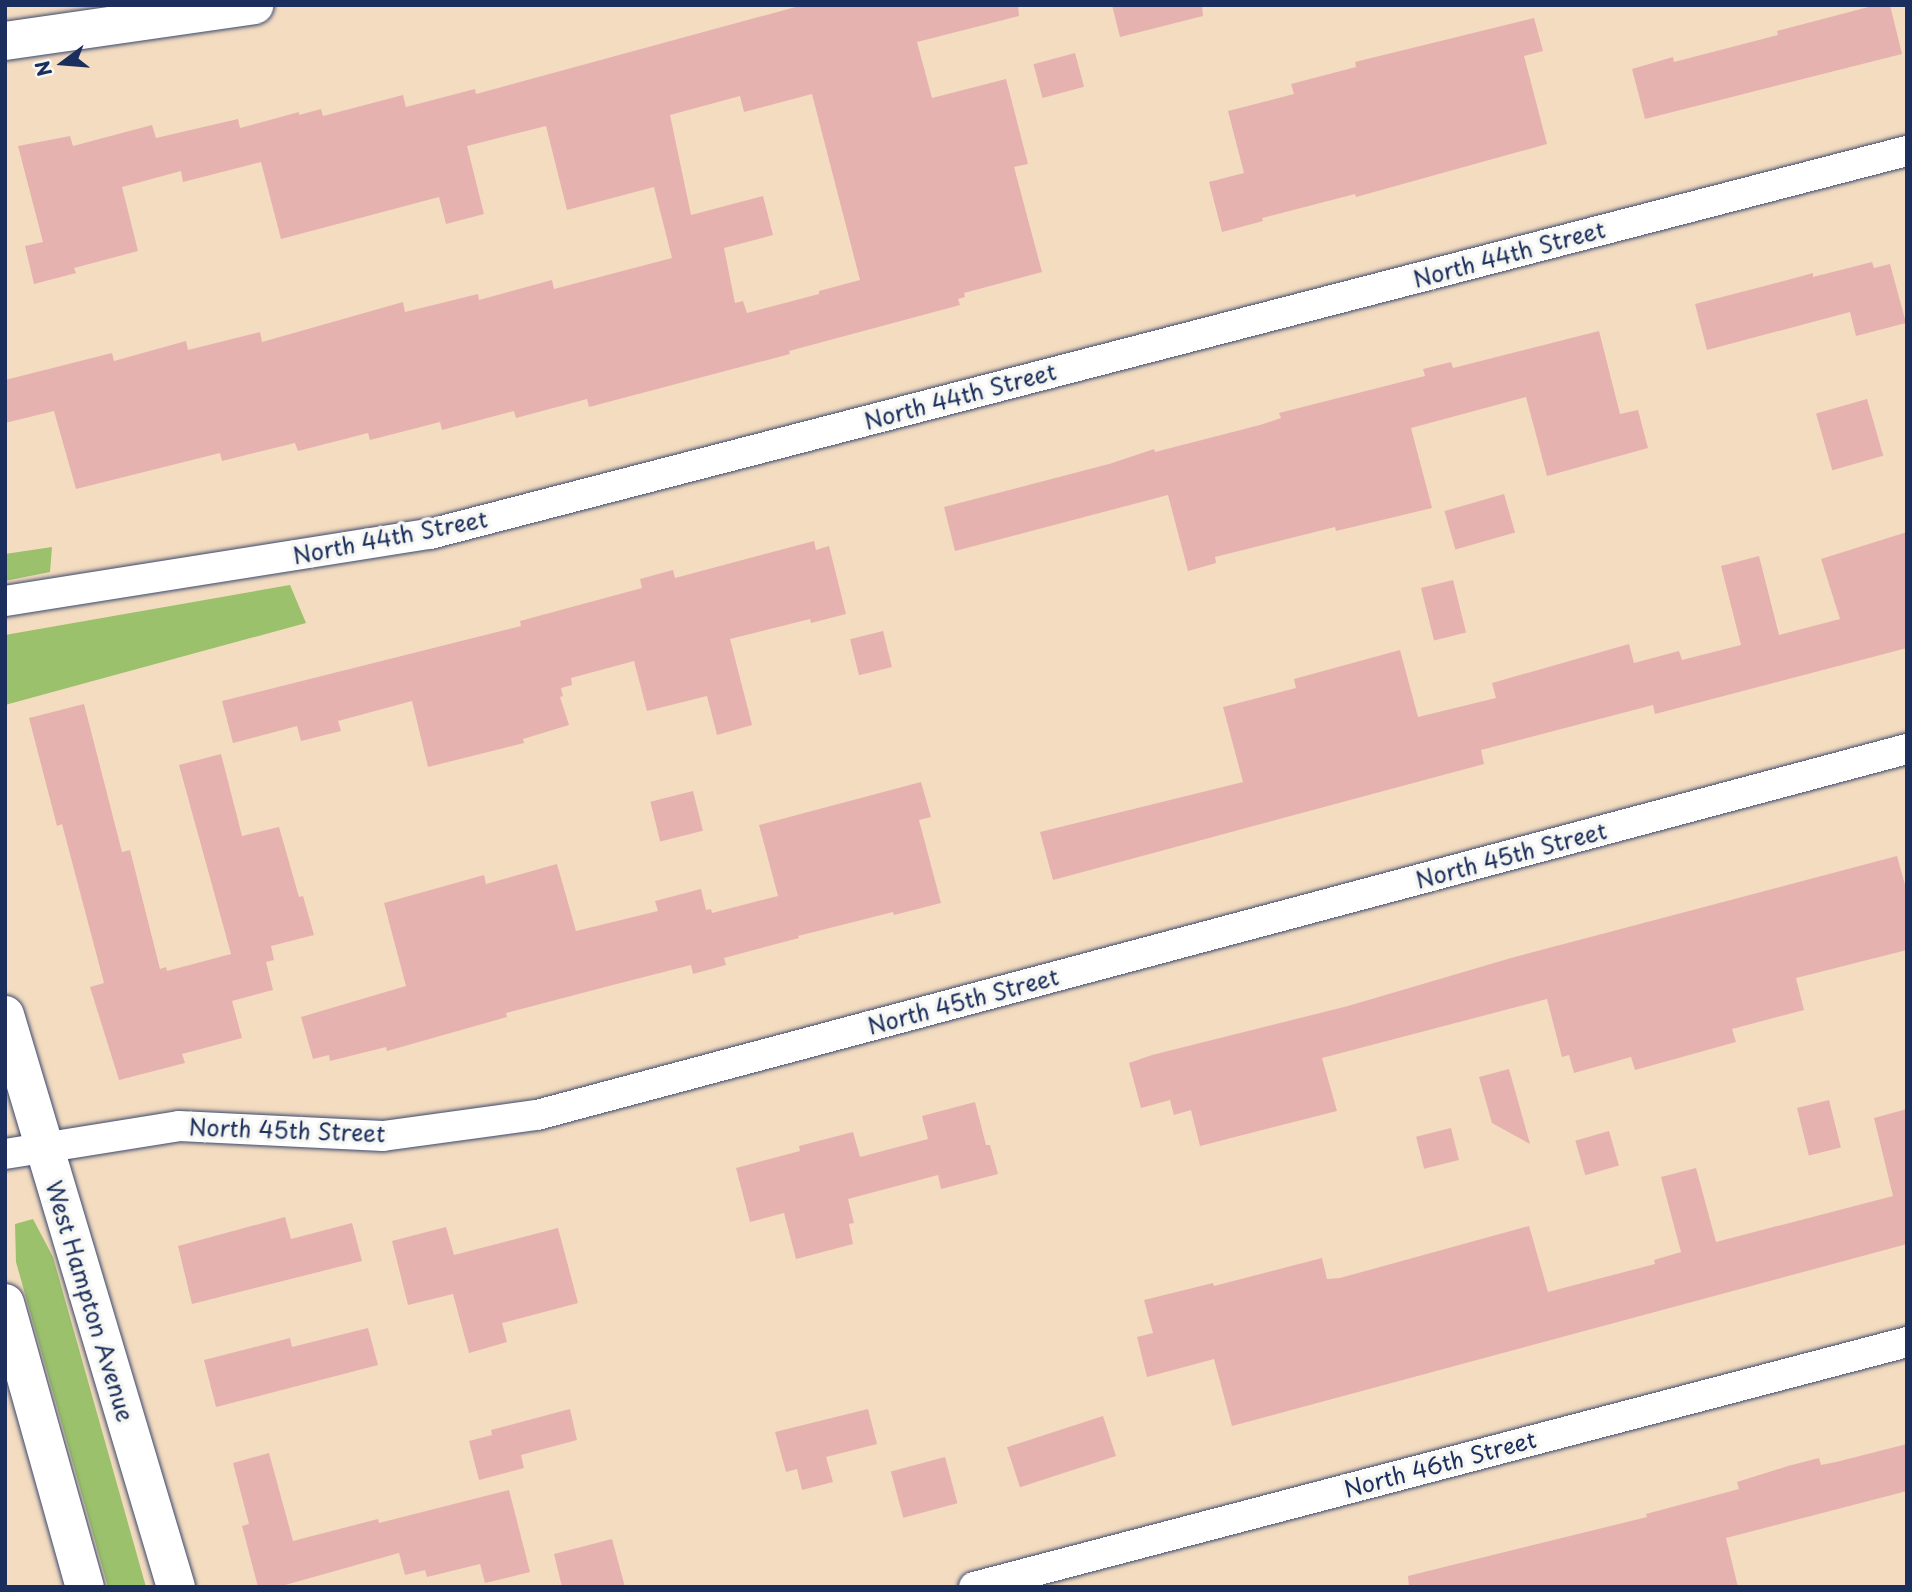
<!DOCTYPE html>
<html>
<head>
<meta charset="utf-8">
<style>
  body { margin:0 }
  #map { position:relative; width:1912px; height:1592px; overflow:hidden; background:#f4dcc0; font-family:"Playpen Sans",sans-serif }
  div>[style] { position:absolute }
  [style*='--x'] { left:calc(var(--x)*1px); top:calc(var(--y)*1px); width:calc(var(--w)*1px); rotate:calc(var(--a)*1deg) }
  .green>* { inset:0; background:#9bc16c }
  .building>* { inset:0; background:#e6b2af; transform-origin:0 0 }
  .roads { filter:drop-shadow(0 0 2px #3c496d) drop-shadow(0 0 2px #3c496d) }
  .street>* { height:30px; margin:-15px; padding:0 15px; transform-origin:15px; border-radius:15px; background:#fff }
  .secondary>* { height:38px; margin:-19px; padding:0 19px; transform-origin:19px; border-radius:19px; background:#fff }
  span { translate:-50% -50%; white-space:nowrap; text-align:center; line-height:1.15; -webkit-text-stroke:7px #f6f6f2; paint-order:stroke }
  .street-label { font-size:23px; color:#1b2f5e }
  .frame { position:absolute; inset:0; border:7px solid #1b2f5e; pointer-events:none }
  .north { position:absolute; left:28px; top:28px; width:70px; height:70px; -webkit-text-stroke:5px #f6f6f2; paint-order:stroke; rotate:254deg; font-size:19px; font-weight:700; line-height:28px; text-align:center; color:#1b2f5e }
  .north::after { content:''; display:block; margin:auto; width:24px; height:32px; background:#1b2f5e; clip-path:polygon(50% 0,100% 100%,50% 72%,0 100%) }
</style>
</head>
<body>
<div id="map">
  <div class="green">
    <i style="clip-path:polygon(52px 547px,50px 572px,5px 581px,5px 554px)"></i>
    <i style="clip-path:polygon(290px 585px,306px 623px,5px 705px,5px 635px)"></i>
    <i style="clip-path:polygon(33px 1219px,53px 1257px,146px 1587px,108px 1587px,16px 1262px,15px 1224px)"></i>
  </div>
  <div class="building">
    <i style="clip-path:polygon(evenodd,803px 5px,1018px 5px,1019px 16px,917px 42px,932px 98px,1006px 79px,1028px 164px,1014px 167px,1042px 272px,964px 293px,965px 297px,958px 299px,960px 305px,789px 351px,790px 354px,589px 407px,587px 399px,516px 418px,514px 411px,442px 430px,440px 422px,370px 440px,368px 433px,298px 451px,295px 443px,222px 461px,220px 453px,76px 489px,54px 411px,5px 423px,5px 380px,112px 353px,114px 361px,186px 341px,188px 350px,260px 332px,262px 342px,403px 302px,405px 312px,478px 294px,479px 300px,552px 280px,554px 289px,672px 258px,654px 187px,567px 210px,546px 126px,467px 146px,484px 214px,446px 224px,439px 197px,281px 239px,261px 162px,183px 182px,181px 171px,122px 187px,138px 251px,74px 268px,76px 273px,34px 284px,25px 246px,43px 242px,18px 146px,70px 136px,73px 146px,152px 125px,156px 138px,238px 119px,240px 128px,299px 112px,299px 115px,321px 109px,323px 116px,403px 95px,406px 107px,475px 89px,476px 94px,803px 5px,812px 94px,860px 280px,819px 291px,819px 294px,747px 313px,743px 301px,735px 303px,724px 248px,773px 235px,763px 196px,691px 215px,670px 115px,740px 96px,744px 112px,812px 94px)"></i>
    <i style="clip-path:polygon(1112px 5px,1202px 5px,1203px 16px,1120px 37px)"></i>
    <i style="clip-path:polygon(1876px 5px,1890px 5px,1902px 54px,1645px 119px,1632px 69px,1673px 57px,1674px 62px,1778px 35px,1777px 31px)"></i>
    <i style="clip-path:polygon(1534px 18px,1543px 51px,1524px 56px,1547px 144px,1356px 197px,1355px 194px,1262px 218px,1263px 221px,1222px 232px,1209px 182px,1244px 173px,1228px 111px,1294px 94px,1291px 84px,1356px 67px,1355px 62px)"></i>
    <i style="left:1075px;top:53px;width:35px;height:43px;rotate:75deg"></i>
    <i style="clip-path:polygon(1872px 262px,1874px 268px,1890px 264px,1906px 323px,1856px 336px,1850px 312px,1707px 350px,1695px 304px,1795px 278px,1813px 273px,1813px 277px)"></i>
    <i style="clip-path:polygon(1599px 331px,1620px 414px,1638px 410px,1648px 448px,1547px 476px,1526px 397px,1411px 428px,1432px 508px,1336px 531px,1335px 527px,1215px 557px,1216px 563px,1188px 571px,1168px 495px,955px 551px,944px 507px,1109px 464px,1154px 449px,1155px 452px,1260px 425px,1281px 418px,1279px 413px,1425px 376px,1423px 369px,1451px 362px,1453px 368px)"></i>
    <i style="left:1867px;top:399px;width:59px;height:53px;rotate:74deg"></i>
    <i style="left:1504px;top:494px;width:40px;height:62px;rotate:74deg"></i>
    <i style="clip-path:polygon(1907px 532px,1907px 648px,1655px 714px,1653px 705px,1481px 750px,1484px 764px,1053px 880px,1040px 832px,1243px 782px,1223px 707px,1296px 688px,1294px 679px,1400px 650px,1418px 717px,1496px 698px,1492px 683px,1629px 644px,1634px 663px,1679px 651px,1682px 660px,1741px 645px,1721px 566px,1759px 556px,1779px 635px,1840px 619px,1821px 559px)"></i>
    <i style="clip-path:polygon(814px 541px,816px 550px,829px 546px,846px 614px,811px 623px,810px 619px,730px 639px,752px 725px,717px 735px,707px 696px,647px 711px,634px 661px,571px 678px,572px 685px,561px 688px,563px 696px,560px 697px,569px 725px,523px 739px,524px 743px,428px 767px,412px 701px,338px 721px,341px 731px,301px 741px,297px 726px,233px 743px,222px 701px,521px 626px,520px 621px,642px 588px,640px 579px,673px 570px,675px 578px)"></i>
    <i style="left:1453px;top:580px;width:54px;height:33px;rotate:76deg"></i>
    <i style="left:883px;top:631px;width:37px;height:34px;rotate:76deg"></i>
    <i style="clip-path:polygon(84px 704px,122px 852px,130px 850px,160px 969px,166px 967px,167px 971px,231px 954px,179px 765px,221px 754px,242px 836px,279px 827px,299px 897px,303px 896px,314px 935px,271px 946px,274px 960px,266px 962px,273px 990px,232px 1001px,242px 1038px,182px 1054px,185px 1063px,119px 1080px,90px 987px,104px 983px,62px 824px,57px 826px,29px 718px)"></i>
    <i style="clip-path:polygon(921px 782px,931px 817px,919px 820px,941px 903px,894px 915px,893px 912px,798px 936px,799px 938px,724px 958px,726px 965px,693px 974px,691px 965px,605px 987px,506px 1013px,507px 1017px,387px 1051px,386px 1047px,330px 1061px,329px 1055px,313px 1059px,301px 1017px,406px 986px,384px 903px,484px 875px,486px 884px,557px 864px,576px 931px,658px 911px,655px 901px,701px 889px,706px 910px,711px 909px,712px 913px,778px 896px,759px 825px)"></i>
    <i style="left:693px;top:791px;width:41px;height:44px;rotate:76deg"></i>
    <i style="clip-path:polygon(1897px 856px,1907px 892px,1907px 950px,1796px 978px,1804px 1010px,1732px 1029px,1736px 1042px,1635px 1070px,1631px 1057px,1574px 1073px,1569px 1055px,1562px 1057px,1547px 999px,1322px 1058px,1337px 1111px,1200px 1146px,1191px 1110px,1174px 1115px,1170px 1100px,1141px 1108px,1129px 1063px,1152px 1055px,1348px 1006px,1511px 958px)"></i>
    <i style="clip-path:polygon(1509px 1069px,1530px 1144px,1492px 1123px,1479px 1077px)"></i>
    <i style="left:1829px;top:1100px;width:49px;height:33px;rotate:76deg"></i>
    <i style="clip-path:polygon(975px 1102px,986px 1145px,990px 1145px,998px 1174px,941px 1189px,938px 1175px,848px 1199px,854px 1223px,849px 1224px,853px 1244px,796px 1259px,784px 1213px,750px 1222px,736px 1168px,800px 1151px,799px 1146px,853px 1132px,860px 1157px,928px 1139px,922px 1116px)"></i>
    <i style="clip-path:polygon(1907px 1109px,1907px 1244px,1232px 1426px,1214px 1359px,1147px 1377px,1137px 1337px,1153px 1333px,1144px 1300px,1213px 1283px,1214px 1286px,1322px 1258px,1327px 1279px,1340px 1278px,1529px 1226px,1548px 1292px,1655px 1264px,1654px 1260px,1681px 1252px,1661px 1177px,1696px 1168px,1716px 1242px,1893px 1196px,1874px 1118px)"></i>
    <i style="left:1451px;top:1128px;width:33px;height:36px;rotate:76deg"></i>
    <i style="left:1609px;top:1131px;width:36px;height:35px;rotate:74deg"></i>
    <i style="clip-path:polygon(285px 1217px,291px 1239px,352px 1223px,362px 1261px,192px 1304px,178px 1246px)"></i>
    <i style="clip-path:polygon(446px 1227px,454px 1255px,558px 1228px,578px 1303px,502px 1323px,507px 1342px,469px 1353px,453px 1294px,408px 1305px,392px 1241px)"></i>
    <i style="clip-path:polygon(368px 1328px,378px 1365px,216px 1407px,204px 1360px,290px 1338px,292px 1347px)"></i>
    <i style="clip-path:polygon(570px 1409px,577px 1440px,521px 1455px,524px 1468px,479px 1480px,469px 1441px,492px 1435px,491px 1430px)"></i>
    <i style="clip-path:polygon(868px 1409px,877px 1444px,826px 1457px,833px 1482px,802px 1490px,797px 1469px,786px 1472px,775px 1432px)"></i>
    <i style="left:1103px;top:1416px;width:42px;height:101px;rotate:72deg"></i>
    <i style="clip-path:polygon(1907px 1444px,1907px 1491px,1726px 1538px,1738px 1587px,1409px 1587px,1408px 1576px,1647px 1517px,1646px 1514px,1739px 1489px,1737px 1482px,1788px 1466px,1819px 1458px,1821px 1465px,1836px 1462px)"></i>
    <i style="clip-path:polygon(269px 1453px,293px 1541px,378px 1519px,379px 1523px,509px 1490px,530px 1572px,485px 1583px,480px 1564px,427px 1577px,425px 1570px,405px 1575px,399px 1553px,278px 1587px,258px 1587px,242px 1526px,249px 1524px,233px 1463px)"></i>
    <i style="left:945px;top:1457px;width:48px;height:56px;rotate:75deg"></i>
    <i style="clip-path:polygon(612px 1539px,625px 1587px,562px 1587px,554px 1554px)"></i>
  </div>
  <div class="roads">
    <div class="street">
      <i style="--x:5;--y:601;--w:430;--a:-9"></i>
      <i style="--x:430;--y:534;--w:1526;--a:-14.54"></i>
      <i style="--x:5;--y:1154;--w:176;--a:-9.1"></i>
      <i style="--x:179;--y:1126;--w:204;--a:2.8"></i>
      <i style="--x:383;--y:1136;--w:155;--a:-7.8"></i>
      <i style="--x:537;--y:1115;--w:1418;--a:-14.96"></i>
      <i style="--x:974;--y:1587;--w:965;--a:-14.71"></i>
    </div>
    <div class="secondary">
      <i style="--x:5;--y:41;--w:252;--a:-8.2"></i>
      <i style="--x:5;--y:1015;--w:597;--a:73.36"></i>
      <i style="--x:5;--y:1303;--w:295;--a:74.3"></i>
    </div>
  </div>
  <div class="street-label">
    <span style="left:1509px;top:254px;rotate:-15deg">North 44th Street</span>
    <span style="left:960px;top:396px;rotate:-15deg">North 44th Street</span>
    <span style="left:390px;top:537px;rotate:-11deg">North 44th Street</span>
    <span style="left:1511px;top:855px;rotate:-15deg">North 45th Street</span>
    <span style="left:963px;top:1001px;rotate:-15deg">North 45th Street</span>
    <span style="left:287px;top:1130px;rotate:2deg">North 45th Street</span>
    <span style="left:90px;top:1301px;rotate:73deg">West Hampton Avenue</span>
    <span style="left:1440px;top:1464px;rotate:-15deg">North 46th Street</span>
  </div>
  <div class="frame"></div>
  <div class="north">N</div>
</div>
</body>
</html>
